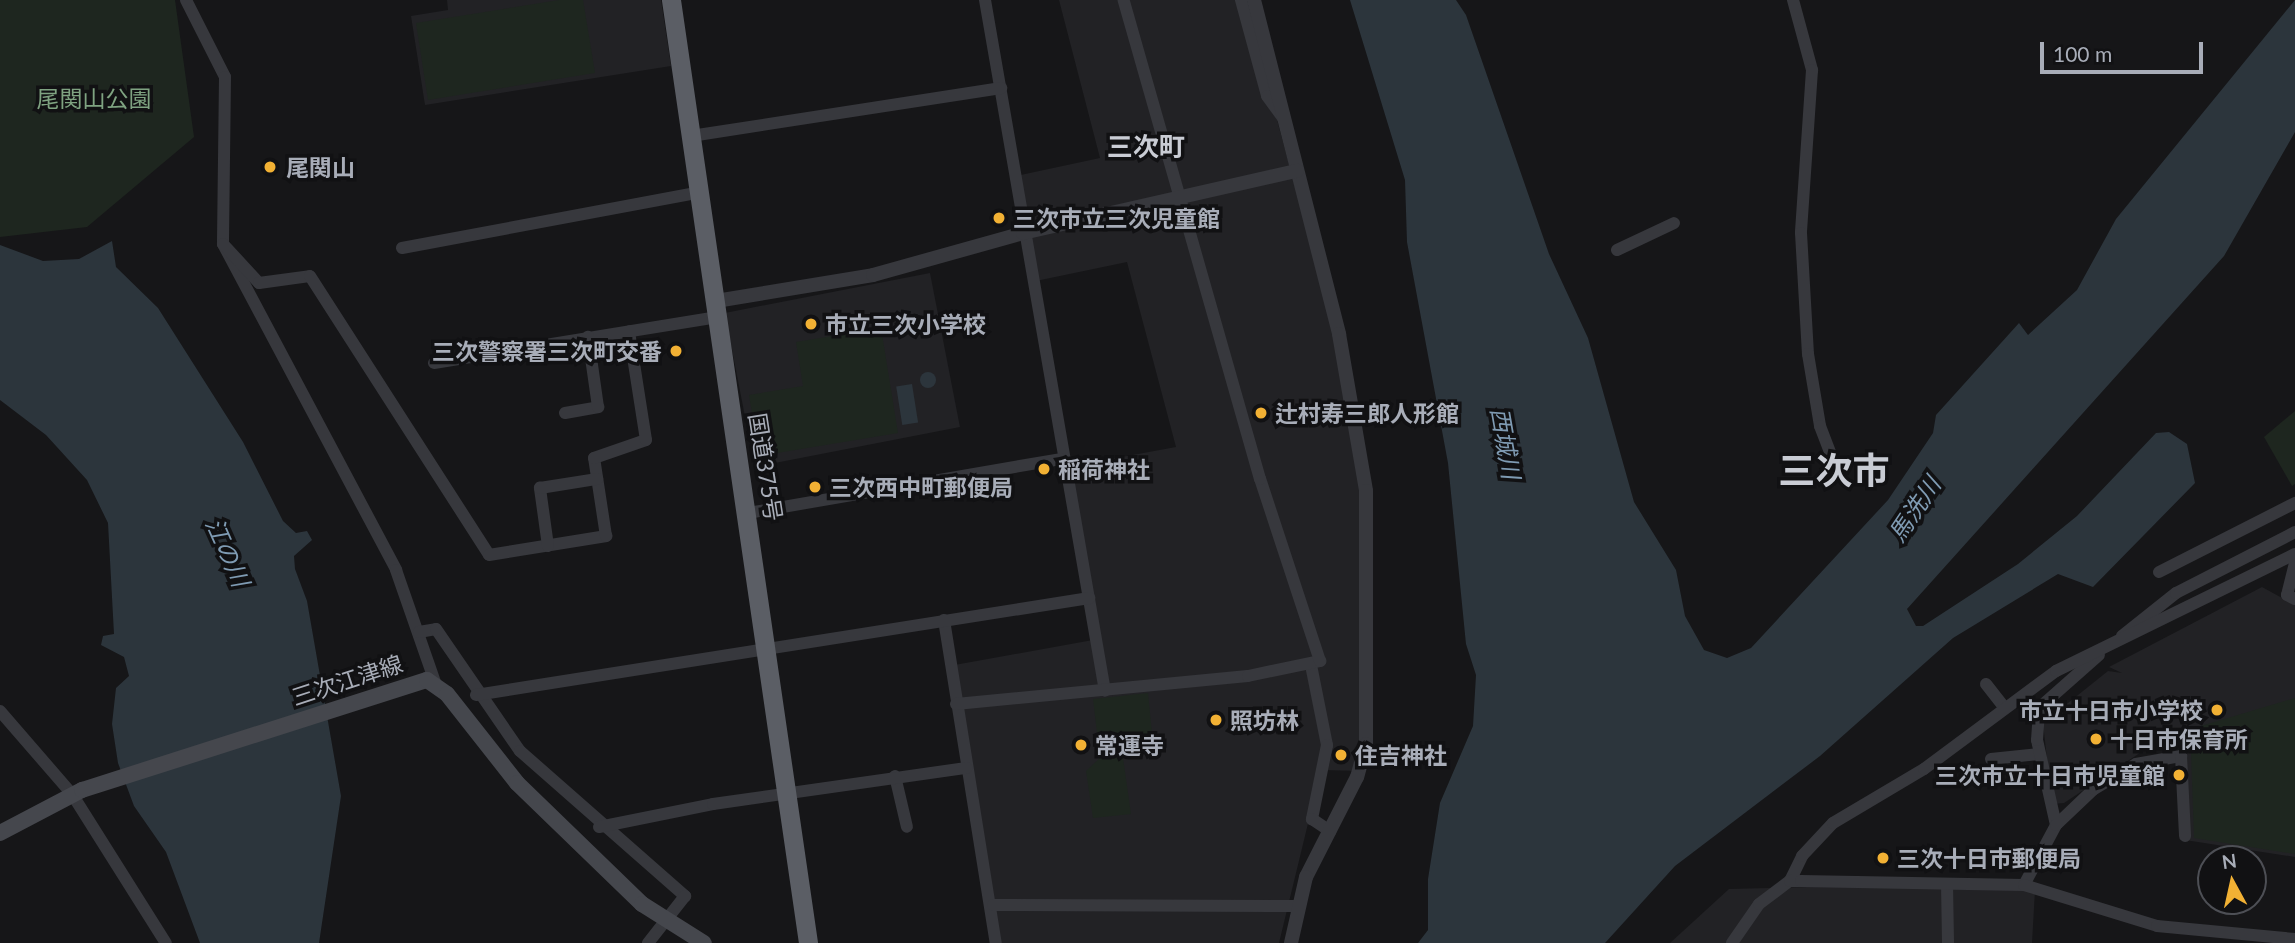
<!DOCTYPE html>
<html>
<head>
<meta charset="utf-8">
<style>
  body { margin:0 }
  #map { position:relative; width:2295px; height:943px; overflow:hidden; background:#161618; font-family:Lato,"Noto Sans JP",sans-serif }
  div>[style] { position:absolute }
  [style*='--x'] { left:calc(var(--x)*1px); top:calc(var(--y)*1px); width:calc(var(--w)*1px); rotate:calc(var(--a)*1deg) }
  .built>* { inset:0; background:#222225; transform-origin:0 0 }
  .green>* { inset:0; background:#1e261f }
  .water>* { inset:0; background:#2c353c; transform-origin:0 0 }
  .round { border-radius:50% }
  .minor>* { height:12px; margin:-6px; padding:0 6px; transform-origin:6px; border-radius:6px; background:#37383d }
  .tertiary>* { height:14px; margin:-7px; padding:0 7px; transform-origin:7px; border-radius:7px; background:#37383d }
  .secondary>* { height:16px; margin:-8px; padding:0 8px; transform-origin:8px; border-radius:8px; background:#45474d }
  .trunk>* { height:19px; margin:-9.5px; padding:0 9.5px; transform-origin:9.5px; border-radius:9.5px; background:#5b5e65 }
  .dots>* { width:19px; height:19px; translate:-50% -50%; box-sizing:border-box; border:4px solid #111113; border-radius:50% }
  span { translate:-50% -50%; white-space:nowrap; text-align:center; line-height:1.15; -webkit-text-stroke:7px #111113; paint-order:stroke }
  .park-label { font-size:23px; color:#7fa381 }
  .poi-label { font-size:23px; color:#a8adb8; font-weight:700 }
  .left { translate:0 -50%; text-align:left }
  .right { translate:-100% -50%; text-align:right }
  .street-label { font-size:23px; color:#a8adb8 }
  .water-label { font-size:24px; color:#7f9bb3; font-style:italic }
  .quarter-label { font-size:26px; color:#c9ccd4; font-weight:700 }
  .town-label { font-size:37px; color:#c9ccd4; font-weight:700 }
  .north { position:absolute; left:2197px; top:845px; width:70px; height:70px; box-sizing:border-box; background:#111113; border:2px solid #4d4f55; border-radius:50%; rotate:352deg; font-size:19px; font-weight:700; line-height:28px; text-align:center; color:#a8adb8 }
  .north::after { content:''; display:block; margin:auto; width:24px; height:32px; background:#f2b134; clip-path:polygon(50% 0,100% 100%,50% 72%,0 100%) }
  .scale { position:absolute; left:2040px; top:42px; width:163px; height:32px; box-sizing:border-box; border:4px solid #a8adb8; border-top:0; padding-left:9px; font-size:21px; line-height:24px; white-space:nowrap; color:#a8adb8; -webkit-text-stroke:5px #111113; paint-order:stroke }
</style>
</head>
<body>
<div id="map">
  <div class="built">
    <i style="clip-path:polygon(447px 0,661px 0,671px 66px,425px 105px,411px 16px,448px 10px)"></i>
    <i style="clip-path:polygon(1059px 0,1245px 0,1362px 437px,1361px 771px,1321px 770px,1279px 943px,995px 943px,949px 666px,1093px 640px,1062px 468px,1176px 447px,1127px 262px,1031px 282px,1016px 176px,1100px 158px)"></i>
    <i style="left:930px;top:273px;width:157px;height:209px;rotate:79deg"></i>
    <i style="clip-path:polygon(2262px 587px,2295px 605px,2295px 857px,2185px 840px,2180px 746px,2152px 745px,2064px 803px,2052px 804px,2043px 723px,2108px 671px,2122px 673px,2109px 667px)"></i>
    <i style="clip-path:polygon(2001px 882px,2035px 890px,2032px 943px,1670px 943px,1729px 889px)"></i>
  </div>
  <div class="green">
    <i style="clip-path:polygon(0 0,175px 0,194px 137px,87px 227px,0 237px)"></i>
    <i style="clip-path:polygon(559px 0,583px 0,595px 73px,428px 100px,416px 23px)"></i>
    <i style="clip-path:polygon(881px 328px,898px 433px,759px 456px,749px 395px,803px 386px,796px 342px)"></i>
    <i style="clip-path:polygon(2295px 411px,2295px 484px,2292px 486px,2264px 437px)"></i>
    <i style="clip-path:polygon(1148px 693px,1152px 733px,1120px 737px,1131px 814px,1093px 818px,1086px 771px,1100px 758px,1093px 699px)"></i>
    <i style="clip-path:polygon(2295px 698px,2295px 854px,2194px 838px,2191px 752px,2181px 732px)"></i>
  </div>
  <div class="water">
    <i style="clip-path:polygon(1350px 0,1456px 0,1466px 15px,1549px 254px,1588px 338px,1634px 502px,1676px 570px,1685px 616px,1704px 650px,1727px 658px,1751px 648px,1888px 500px,1933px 433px,1936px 415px,2019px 323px,2028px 335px,2077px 290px,2116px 219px,2295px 0,2295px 132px,2224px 256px,1907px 609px,1916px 626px,1923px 626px,2018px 564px,2077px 516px,2156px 433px,2169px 432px,2187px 444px,2195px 483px,2093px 587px,2058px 574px,1953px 638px,1820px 756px,1675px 866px,1605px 943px,1418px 943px,1428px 930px,1428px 879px,1440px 803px,1473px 726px,1476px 675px,1466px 644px,1448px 463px,1407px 242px,1405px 180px)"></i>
    <i style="clip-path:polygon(112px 241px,116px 267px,158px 308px,243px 442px,283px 521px,296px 533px,307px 531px,312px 540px,294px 556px,295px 569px,307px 601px,341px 796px,319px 943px,200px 943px,166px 852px,134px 806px,118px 763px,112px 724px,116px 688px,129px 676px,124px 657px,101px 645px,103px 636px,114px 634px,108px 523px,87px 480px,46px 435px,0 400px,0 245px,43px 261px,79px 259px)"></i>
    <i class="round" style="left:920px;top:372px;width:16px;height:16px"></i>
    <i style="left:912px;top:384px;width:39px;height:16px;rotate:81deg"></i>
  </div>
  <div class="minor">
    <i style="--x:186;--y:0;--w:86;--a:63.1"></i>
    <i style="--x:225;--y:77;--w:167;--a:90.7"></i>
    <i style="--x:223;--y:244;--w:369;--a:62"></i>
    <i style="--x:396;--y:570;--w:119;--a:70.8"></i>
    <i style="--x:985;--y:0;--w:701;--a:80.15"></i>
    <i style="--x:1241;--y:0;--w:99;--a:74.8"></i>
    <i style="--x:1267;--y:96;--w:27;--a:54"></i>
    <i style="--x:1793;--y:0;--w:73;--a:74.8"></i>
    <i style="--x:1812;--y:70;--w:163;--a:93.9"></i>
    <i style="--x:1801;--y:233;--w:121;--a:86.7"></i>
    <i style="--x:1808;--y:354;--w:73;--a:80.5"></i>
    <i style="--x:1820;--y:426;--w:40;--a:69"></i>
    <i style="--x:691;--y:136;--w:314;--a:-8.8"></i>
    <i style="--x:223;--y:244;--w:53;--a:47.3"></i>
    <i style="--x:259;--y:283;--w:51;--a:-7.8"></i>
    <i style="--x:310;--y:276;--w:331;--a:57.3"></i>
    <i style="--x:489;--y:555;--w:119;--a:-9.2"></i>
    <i style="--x:606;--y:536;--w:79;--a:-98.7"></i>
    <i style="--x:594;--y:458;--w:55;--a:-19.1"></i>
    <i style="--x:646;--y:440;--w:110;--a:-98.9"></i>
    <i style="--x:402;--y:248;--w:303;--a:-10.6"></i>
    <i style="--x:1617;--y:250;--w:63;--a:-25.3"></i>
    <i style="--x:434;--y:363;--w:289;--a:-9.2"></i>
    <i style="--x:565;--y:413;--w:34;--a:-10"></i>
    <i style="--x:598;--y:407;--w:71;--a:-98.1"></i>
    <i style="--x:748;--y:513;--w:317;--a:-9.8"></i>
    <i style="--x:548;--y:546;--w:59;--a:-97.9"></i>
    <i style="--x:540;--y:488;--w:58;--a:-9"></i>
    <i style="--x:2295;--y:563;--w:33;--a:104"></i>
    <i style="--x:2287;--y:595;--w:9;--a:27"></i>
    <i style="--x:2159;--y:572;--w:153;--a:-26.9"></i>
    <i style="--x:944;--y:620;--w:327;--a:80.9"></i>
    <i style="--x:419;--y:632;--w:17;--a:-10"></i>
    <i style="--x:436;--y:629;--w:148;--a:55.5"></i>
    <i style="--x:520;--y:751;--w:220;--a:41.3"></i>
    <i style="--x:685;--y:896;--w:60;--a:128.2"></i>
    <i style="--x:2122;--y:636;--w:69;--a:-38.5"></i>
    <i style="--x:2176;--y:593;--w:134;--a:-27.1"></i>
    <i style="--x:1311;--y:665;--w:82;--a:78.7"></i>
    <i style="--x:1327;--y:745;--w:76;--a:101.5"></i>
    <i style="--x:1312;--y:819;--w:22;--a:34"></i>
    <i style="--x:1986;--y:684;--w:28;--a:52"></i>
    <i style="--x:476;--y:695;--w:621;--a:-8.99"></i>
    <i style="--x:956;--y:704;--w:293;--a:-5.5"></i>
    <i style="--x:1248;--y:676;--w:74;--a:-11.8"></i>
    <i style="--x:1320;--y:661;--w:192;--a:-108.2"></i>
    <i style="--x:1260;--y:479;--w:498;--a:-105.9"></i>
    <i style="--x:0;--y:711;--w:110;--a:49.1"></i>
    <i style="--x:72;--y:794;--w:176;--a:57.8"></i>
    <i style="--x:1991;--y:759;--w:48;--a:-5.9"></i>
    <i style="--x:895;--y:776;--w:52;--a:76.8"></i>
    <i style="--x:2056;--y:825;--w:87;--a:-102.6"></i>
    <i style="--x:2037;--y:740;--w:32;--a:-86"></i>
    <i style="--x:2039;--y:708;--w:80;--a:-41.5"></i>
    <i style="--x:599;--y:827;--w:116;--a:-11.4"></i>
    <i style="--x:713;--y:804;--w:256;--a:-8.1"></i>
    <i style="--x:1790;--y:881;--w:28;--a:-64"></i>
    <i style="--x:1802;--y:856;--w:45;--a:-46.8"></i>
    <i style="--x:1833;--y:823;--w:106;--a:-30.7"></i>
    <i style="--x:1924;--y:769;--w:164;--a:-36.6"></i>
    <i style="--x:2056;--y:671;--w:266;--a:-26.1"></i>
    <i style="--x:1947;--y:884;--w:59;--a:89"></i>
    <i style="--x:2024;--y:885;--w:68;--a:-61.9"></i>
    <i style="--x:2056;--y:825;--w:52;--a:-43.5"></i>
    <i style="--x:2094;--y:789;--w:49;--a:-30.8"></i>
    <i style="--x:2136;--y:764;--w:46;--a:-10.1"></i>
    <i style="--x:2181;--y:756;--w:80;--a:87.1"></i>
    <i style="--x:993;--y:905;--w:305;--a:0.2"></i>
    <i style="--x:1732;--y:943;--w:47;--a:-55.3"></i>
    <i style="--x:1759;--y:904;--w:39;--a:-37"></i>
    <i style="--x:1790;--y:881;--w:11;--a:0"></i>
    <i style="--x:1801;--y:881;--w:223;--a:1"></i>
    <i style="--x:2024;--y:885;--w:139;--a:17.1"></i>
    <i style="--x:2157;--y:926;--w:139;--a:5.4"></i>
  </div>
  <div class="tertiary">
    <i style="--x:1254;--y:0;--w:345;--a:75.7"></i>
    <i style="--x:1339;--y:334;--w:159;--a:80.2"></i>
    <i style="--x:1366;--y:491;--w:253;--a:90"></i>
    <i style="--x:1366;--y:744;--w:34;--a:105"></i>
    <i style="--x:1357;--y:777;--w:112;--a:117"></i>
    <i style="--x:1306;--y:877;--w:68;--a:102.8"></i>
    <i style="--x:716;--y:301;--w:159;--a:-9.4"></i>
    <i style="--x:873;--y:275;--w:156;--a:-15.6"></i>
    <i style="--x:1023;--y:233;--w:281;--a:-12.8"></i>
  </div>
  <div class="secondary">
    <i style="--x:0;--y:833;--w:93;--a:-27.7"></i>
    <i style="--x:82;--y:790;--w:362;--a:-17.7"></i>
    <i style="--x:427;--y:680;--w:24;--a:35"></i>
    <i style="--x:447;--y:694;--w:113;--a:51.8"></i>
    <i style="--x:517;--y:783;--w:174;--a:44.1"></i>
    <i style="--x:642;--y:904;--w:73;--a:32.2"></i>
  </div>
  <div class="trunk">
    <i style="--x:671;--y:0;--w:953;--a:81.73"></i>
  </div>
  <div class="dots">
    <i style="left:270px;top:167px;background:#f2b134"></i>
    <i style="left:999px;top:218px;background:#f2b134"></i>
    <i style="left:811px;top:324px;background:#f2b134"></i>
    <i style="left:676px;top:351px;background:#f2b134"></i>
    <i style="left:1261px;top:413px;background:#f2b134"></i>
    <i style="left:1044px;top:469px;background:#f2b134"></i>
    <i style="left:815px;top:487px;background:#f2b134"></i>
    <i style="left:2217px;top:710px;background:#f2b134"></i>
    <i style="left:1216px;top:720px;background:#f2b134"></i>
    <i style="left:2096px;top:739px;background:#f2b134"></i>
    <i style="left:1081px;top:745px;background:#f2b134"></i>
    <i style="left:1341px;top:755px;background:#f2b134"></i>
    <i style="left:2179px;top:775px;background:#f2b134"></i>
    <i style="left:1883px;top:858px;background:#f2b134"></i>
  </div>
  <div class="park-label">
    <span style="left:94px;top:98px">尾関山公園</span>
  </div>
  <div class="poi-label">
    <span class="left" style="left:286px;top:167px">尾関山</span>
    <span class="left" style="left:1013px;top:218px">三次市立三次児童館</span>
    <span class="left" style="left:825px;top:324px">市立三次小学校</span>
    <span class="right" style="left:662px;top:351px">三次警察署三次町交番</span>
    <span class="left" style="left:1275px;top:413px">辻村寿三郎人形館</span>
    <span class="left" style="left:1058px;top:469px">稲荷神社</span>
    <span class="left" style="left:829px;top:487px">三次西中町郵便局</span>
    <span class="right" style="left:2203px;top:710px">市立十日市小学校</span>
    <span class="left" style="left:1230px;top:720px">照坊林</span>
    <span class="left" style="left:2110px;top:739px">十日市保育所</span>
    <span class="left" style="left:1095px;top:745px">常運寺</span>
    <span class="left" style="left:1355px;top:755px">住吉神社</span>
    <span class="right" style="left:2165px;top:775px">三次市立十日市児童館</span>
    <span class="left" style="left:1897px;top:858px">三次十日市郵便局</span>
  </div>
  <div class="street-label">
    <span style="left:766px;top:467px;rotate:81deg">国道375号</span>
    <span style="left:347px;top:680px;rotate:-18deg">三次江津線</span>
  </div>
  <div class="water-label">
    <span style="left:1506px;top:443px;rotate:80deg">西城川</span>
    <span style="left:1914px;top:509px;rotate:-56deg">馬洗川</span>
    <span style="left:228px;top:552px;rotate:66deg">江の川</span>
  </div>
  <div class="quarter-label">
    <span style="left:1146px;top:147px">三次町</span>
  </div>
  <div class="town-label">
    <span style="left:1834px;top:470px">三次市</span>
  </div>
  <div class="north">N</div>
  <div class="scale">100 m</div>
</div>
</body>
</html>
